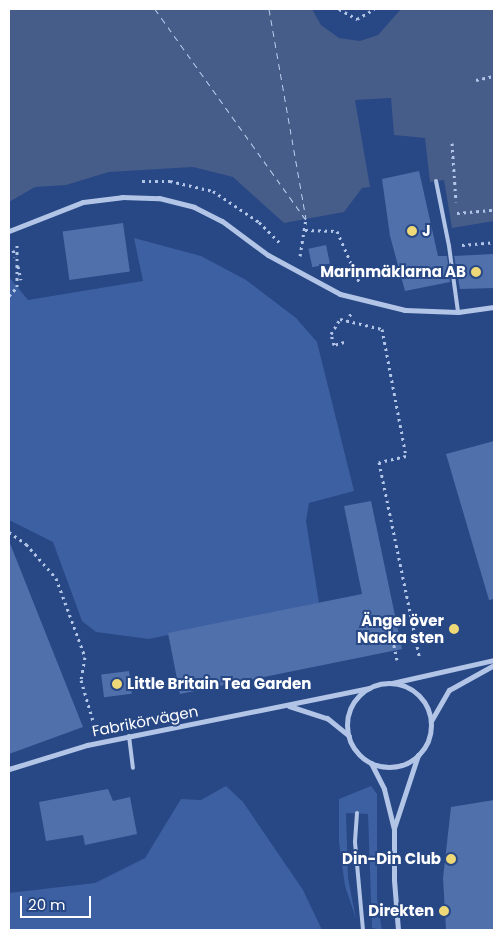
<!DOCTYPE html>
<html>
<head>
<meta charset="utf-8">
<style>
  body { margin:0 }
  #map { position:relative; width:503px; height:939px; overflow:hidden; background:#274785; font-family:Poppins,sans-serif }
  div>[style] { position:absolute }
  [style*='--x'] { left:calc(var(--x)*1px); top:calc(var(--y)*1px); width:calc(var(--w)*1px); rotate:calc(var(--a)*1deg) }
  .green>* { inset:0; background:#3c60a1 }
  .water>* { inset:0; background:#465c89 }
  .pier>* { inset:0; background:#274785 }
  .ferry>* { height:1px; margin-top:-0.5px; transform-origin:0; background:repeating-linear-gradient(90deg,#bdcfef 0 6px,transparent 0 11px) }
  .building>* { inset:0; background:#5070ac; transform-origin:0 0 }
  .path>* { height:3px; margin-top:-1.5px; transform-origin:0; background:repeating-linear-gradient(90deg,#b2c5e7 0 2.5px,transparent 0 6.5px) }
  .service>* { height:4px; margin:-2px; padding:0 2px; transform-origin:2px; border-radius:2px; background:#b2c5e7 }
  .minor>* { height:5px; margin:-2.5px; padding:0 2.5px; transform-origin:2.5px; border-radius:2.5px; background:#b2c5e7 }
  .minor>.ring { margin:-2.5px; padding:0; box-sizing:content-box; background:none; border:5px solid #b2c5e7; border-radius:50% }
  .dots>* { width:14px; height:14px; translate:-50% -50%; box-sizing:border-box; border:2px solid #274785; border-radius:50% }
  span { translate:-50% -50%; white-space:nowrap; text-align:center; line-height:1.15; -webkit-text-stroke:4px #274785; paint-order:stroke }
  .poi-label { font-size:15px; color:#fff; font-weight:700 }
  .left { translate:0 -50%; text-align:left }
  .right { translate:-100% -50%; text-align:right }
  .street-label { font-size:15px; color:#fff }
  .frame { position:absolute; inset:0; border:10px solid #fff; pointer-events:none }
  .scale { position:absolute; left:20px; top:896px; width:71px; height:22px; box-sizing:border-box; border:2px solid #fff; border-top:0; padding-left:6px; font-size:15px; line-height:18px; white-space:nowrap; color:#fff; -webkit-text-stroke:4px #274785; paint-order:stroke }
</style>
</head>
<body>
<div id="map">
  <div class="green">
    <i style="clip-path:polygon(134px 238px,201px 256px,246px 280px,296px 318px,317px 342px,354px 491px,309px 503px,306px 521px,319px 603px,149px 639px,96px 632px,82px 621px,53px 542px,9px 520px,9px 277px,28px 300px,143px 281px)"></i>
    <i style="clip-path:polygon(226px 786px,243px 802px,303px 890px,322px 930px,9px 930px,9px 893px,95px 883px,145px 858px,181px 799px,201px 800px)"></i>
    <i style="clip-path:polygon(371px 786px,377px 794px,377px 899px,382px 930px,372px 928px,368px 814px,346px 813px,348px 878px,356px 919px,345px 886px,339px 842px,339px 799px)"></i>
  </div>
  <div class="water">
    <i style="clip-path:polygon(9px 9px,494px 9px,494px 221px,452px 228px,444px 180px,430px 182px,425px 138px,394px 135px,391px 98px,355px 100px,370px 187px,362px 188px,344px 212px,284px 223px,233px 177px,193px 167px,109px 172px,66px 185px,35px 187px,9px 202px)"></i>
  </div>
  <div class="pier">
    <i style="clip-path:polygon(312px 9px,401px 9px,378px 35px,360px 41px,339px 38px,321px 25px)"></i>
  </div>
  <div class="ferry">
    <i style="--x:155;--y:9;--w:259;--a:54.4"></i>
    <i style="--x:269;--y:9;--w:213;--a:80"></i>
  </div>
  <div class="building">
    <i style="clip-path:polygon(419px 171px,438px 256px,447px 256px,450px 282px,405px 291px,390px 236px,382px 179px)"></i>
    <i style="left:123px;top:223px;width:49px;height:61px;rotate:82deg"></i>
    <i style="left:326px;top:245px;width:19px;height:18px;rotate:78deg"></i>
    <i style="clip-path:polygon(493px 254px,494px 288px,460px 289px,454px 256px)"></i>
    <i style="clip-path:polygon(494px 441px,494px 599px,489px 600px,446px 454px)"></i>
    <i style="clip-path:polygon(371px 501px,402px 649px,180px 694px,168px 633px,362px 594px,344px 506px)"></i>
    <i style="clip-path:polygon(9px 541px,83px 727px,9px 754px)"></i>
    <i style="left:129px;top:671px;width:23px;height:28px;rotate:83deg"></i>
    <i style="clip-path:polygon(108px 789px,113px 801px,130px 797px,137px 834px,85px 845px,83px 835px,46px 841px,39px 802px)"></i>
    <i style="clip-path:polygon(494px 800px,494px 930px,446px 930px,443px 878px,451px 807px)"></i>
  </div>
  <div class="path">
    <i style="--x:339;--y:9;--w:21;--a:29"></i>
    <i style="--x:357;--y:19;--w:20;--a:-30"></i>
    <i style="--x:476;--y:80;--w:18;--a:-13"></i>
    <i style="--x:452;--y:143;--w:59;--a:86.1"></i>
    <i style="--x:142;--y:181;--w:28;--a:0"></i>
    <i style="--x:170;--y:181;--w:44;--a:13.1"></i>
    <i style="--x:213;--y:191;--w:55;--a:34"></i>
    <i style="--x:259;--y:222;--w:31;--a:45"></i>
    <i style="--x:457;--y:213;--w:37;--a:-5"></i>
    <i style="--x:305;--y:230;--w:32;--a:2"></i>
    <i style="--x:337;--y:231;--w:58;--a:66.5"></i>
    <i style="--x:462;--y:245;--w:32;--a:-5"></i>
    <i style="--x:13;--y:250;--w:7;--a:74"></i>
    <i style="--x:300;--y:256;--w:36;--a:-81"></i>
    <i style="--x:18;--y:266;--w:14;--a:78"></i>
    <i style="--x:9;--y:296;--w:12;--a:-48"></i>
    <i style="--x:17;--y:287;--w:45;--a:-90"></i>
    <i style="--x:347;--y:322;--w:12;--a:-66"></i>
    <i style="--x:344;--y:342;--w:10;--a:163"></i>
    <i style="--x:334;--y:345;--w:11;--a:-105"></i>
    <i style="--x:331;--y:334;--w:17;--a:-59"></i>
    <i style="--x:340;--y:319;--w:43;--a:13.4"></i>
    <i style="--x:382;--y:329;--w:129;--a:79.3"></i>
    <i style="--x:406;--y:456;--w:28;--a:167"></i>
    <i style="--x:379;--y:462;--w:198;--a:78.3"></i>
    <i style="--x:9;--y:532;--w:21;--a:35"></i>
    <i style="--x:26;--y:544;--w:45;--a:48.6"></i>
    <i style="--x:56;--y:578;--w:84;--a:69.8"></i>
    <i style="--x:85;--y:657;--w:23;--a:100"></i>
    <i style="--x:81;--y:680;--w:50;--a:73.7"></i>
    <i style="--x:397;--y:660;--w:24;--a:-102"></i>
    <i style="--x:392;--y:637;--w:12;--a:-9"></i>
  </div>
  <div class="service">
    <i style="--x:436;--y:181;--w:66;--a:78.7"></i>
    <i style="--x:449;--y:246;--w:67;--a:82.2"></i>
    <i style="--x:129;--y:736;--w:32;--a:83"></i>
    <i style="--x:357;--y:813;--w:29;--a:94"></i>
    <i style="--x:355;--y:842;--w:88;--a:84.8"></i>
  </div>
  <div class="minor">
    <i style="--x:9;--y:231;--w:79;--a:-21.4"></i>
    <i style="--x:83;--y:202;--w:39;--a:-7"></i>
    <i style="--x:122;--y:197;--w:37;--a:2"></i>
    <i style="--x:159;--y:198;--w:36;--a:14"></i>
    <i style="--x:194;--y:207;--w:31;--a:27"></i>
    <i style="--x:222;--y:221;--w:57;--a:36.5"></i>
    <i style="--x:268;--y:255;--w:82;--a:28.4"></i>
    <i style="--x:340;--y:294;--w:67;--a:13.8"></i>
    <i style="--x:405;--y:310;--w:53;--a:2.2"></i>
    <i style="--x:458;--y:312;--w:36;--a:-8"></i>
    <i style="--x:392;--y:683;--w:105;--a:-12.7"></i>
    <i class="ring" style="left:347px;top:683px;width:79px;height:79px"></i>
    <i style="--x:289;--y:706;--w:40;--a:18"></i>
    <i style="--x:327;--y:718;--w:28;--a:39"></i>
    <i style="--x:431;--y:721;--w:36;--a:-60"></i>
    <i style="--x:449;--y:690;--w:51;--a:-29.1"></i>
    <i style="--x:371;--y:763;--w:29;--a:63"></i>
    <i style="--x:384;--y:789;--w:41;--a:76"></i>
    <i style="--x:394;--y:829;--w:51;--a:90"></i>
    <i style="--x:394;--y:880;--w:50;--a:85.4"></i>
    <i style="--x:9;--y:769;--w:82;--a:-17.1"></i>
    <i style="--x:87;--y:745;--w:288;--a:-11.4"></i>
    <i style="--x:394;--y:828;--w:77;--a:-71.8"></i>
  </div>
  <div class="dots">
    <i style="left:412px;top:231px;background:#efd878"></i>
    <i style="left:476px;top:272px;background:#efd878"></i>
    <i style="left:454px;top:629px;background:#efd878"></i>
    <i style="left:117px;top:684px;background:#efd878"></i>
    <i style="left:451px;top:859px;background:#efd878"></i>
    <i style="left:444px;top:911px;background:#efd878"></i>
  </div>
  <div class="poi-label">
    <span class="left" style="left:422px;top:231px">J</span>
    <span class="right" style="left:466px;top:272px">Marinmäklarna AB</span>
    <span class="right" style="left:444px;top:629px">Ängel över<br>Nacka sten</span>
    <span class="left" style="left:127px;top:684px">Little Britain Tea Garden</span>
    <span class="right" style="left:441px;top:859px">Din-Din Club</span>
    <span class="right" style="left:434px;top:911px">Direkten</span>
  </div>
  <div class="street-label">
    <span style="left:145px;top:721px;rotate:-11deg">Fabrikörvägen</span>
  </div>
  <div class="frame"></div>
  <div class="scale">20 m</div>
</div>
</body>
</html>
